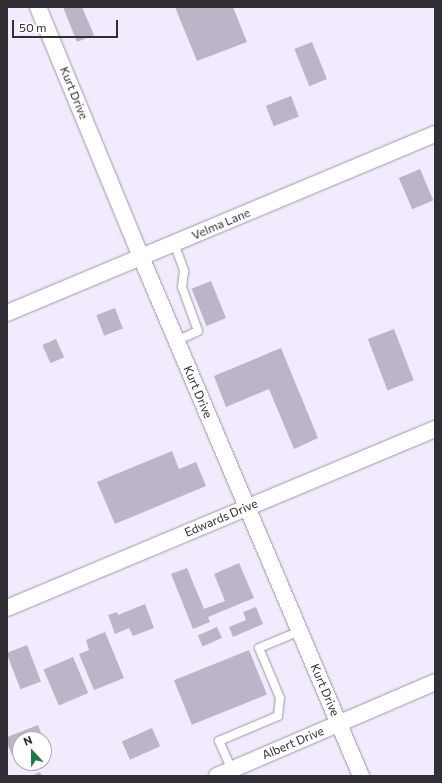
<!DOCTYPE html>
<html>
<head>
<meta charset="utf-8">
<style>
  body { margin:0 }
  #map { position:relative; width:442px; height:783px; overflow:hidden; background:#f2eafd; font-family:Commissioner,sans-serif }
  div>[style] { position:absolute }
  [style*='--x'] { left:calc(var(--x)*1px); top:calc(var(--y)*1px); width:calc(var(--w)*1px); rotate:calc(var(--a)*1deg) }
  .building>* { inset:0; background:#bdb5c7; transform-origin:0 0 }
  .roads { filter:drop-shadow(0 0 1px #9e97a8) drop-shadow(0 0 1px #9e97a8) }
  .service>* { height:8px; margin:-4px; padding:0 4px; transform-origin:4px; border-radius:4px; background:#fff }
  .minor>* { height:16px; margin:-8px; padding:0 8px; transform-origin:8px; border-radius:8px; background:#fff }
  span { translate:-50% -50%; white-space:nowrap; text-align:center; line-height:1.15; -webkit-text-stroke:3px #fff; paint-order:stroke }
  .street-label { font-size:12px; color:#312e35 }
  .frame { position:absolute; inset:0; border:8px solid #312e35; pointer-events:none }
  .north { position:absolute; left:12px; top:731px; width:40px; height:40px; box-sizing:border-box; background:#fff; border:1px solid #adabae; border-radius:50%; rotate:338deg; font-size:11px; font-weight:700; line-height:16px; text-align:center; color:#312e35 }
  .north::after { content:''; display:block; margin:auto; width:14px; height:18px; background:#227648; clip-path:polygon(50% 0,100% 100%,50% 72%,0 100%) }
  .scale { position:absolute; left:12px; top:20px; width:106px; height:18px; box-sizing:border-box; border:2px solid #312e35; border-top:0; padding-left:5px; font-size:12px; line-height:14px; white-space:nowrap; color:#312e35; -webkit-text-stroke:3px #fff; paint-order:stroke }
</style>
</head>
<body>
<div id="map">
  <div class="building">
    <i style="clip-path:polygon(63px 7px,82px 7px,94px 35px,77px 42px)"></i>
    <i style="clip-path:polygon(175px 7px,233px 7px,247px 42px,197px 61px)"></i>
    <i style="left:312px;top:42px;width:40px;height:19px;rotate:68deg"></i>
    <i style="left:291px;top:96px;width:22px;height:27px;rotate:69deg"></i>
    <i style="left:420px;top:169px;width:34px;height:23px;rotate:67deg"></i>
    <i style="left:211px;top:281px;width:40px;height:21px;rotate:68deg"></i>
    <i style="left:115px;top:308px;width:22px;height:20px;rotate:69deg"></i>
    <i style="left:394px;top:329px;width:55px;height:28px;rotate:69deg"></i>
    <i style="left:56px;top:339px;width:20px;height:15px;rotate:66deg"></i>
    <i style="clip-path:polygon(281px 348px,318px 438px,294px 449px,269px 389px,226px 407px,214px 376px)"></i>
    <i style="clip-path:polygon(172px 451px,179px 469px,196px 462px,206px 486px,115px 524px,97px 482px)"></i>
    <i style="clip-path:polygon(239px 563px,254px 598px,208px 617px,210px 622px,193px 629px,171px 574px,187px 568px,204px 609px,225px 601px,214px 574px)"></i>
    <i style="clip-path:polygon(145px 604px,154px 628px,133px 636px,129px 628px,115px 634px,108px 615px,117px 612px,118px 615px)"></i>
    <i style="clip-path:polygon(256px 607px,263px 624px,233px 637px,229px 627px,246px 620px,243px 612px)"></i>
    <i style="left:217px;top:627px;width:12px;height:21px;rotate:66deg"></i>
    <i style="clip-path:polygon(105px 632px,124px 678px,94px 690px,79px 654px,89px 650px,86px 640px)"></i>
    <i style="left:27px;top:645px;width:39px;height:22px;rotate:69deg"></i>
    <i style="left:249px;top:650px;width:48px;height:81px;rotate:68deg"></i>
    <i style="left:73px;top:657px;width:39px;height:32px;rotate:67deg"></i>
    <i style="clip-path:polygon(38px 725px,43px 739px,20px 739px,20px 752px,12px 755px,7px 743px,7px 737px)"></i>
    <i style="left:152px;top:728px;width:20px;height:33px;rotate:66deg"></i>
    <i style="clip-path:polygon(40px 772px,42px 776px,31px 776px)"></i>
  </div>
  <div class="roads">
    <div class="service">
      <i style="--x:174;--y:243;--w:30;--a:70"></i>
      <i style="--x:184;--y:271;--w:16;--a:97"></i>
      <i style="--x:182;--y:287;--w:47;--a:70"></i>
      <i style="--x:198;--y:331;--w:23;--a:155"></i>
      <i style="--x:232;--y:770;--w:32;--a:-114"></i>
      <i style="--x:219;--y:741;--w:64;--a:-23"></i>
      <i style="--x:278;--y:716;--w:18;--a:-84"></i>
      <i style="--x:280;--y:698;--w:54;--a:-112.8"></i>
      <i style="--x:259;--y:648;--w:44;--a:-22.5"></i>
    </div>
    <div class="minor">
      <i style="--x:38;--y:7;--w:270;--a:67.6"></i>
      <i style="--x:141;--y:257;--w:564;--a:67.03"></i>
      <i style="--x:7;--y:313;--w:464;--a:-22.7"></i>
      <i style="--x:7;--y:608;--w:464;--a:-22.7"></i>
      <i style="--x:217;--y:776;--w:237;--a:-23.3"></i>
    </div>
  </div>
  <div class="street-label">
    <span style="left:74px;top:93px;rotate:68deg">Kurt Drive</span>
    <span style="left:221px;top:224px;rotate:-23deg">Velma Lane</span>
    <span style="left:198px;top:392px;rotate:67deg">Kurt Drive</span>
    <span style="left:221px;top:518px;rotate:-23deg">Edwards Drive</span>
    <span style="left:325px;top:690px;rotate:67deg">Kurt Drive</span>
    <span style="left:293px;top:743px;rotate:-23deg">Albert Drive</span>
  </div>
  <div class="frame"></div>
  <div class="north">N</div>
  <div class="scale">50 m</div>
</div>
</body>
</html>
